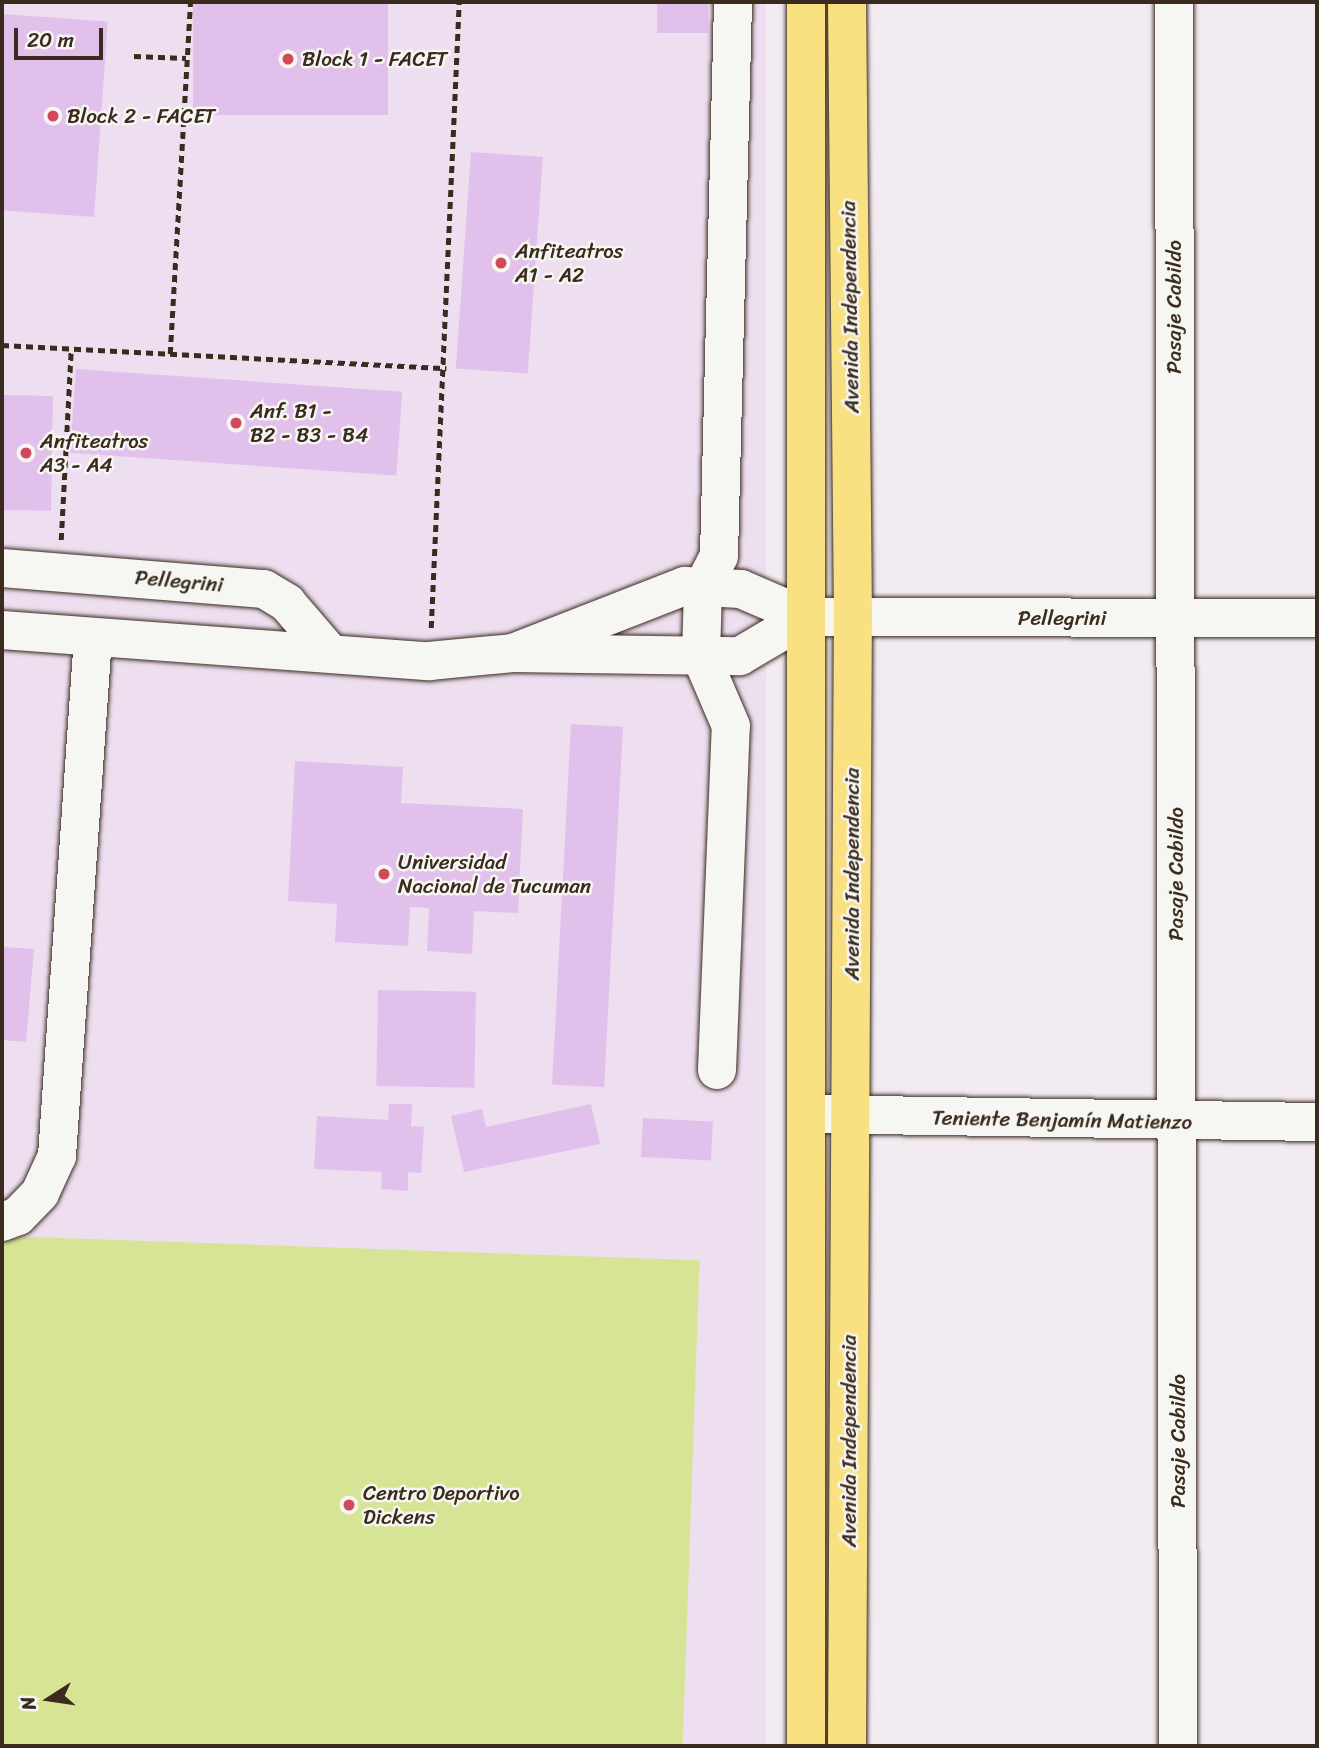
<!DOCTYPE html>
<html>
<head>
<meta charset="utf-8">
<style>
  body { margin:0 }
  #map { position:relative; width:1319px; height:1748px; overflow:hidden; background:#f2ebf1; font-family:Sriracha,sans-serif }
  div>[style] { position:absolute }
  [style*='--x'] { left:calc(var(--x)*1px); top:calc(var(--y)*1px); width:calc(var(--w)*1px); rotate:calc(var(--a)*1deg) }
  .built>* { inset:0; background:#eddef0; transform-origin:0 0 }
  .green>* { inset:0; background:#d7e496; transform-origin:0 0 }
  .building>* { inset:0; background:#e2c0ec; transform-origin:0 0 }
  .path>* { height:4.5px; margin-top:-2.25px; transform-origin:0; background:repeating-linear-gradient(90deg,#3b2a1e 0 7px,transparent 0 12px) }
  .roads { filter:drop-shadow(0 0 2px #3b2a1e) drop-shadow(0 0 2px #3b2a1e) }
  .minor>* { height:38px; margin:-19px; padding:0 19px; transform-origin:19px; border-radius:19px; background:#f6f6f2 }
  .major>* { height:38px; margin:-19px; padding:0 19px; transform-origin:19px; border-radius:19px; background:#f9e181 }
  .dots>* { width:19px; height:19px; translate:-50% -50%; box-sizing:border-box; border:4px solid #f6f6f2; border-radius:50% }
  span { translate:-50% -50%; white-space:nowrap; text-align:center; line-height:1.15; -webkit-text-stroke:5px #f6f6f2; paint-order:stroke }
  .poi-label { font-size:21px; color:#3b2a1e }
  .left { translate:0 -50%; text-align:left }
  .street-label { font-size:21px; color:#3b2a1e }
  .frame { position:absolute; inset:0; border:4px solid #3b2a1e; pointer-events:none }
  .north { position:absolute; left:14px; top:1664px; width:70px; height:70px; -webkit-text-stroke:5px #f6f6f2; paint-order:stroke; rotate:258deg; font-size:19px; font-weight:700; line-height:28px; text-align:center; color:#3b2a1e }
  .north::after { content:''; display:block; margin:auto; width:24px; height:32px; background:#3b2a1e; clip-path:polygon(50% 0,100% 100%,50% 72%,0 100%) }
  .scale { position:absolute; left:14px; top:28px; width:89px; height:32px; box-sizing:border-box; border:4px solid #3b2a1e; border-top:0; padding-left:9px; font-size:21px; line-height:24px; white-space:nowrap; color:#3b2a1e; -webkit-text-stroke:5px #f6f6f2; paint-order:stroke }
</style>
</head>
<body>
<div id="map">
  <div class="built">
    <i style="left:2px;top:2px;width:764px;height:1744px"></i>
  </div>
  <div class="green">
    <i style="left:2px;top:1236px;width:698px;height:510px;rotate:2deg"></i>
  </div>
  <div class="building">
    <i style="left:193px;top:2px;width:195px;height:113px"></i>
    <i style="left:657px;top:2px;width:51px;height:31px"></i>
    <i style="left:2px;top:14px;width:106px;height:196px;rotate:4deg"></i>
    <i style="left:471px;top:152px;width:72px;height:217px;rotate:4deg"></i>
    <i style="left:76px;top:369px;width:327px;height:84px;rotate:4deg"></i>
    <i style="left:2px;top:395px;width:51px;height:115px;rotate:1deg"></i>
    <i style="left:571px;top:724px;width:52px;height:361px;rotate:3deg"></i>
    <i style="clip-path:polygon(295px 761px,403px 767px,401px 803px,523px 809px,518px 913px,474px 911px,472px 954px,427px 951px,429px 908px,410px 907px,408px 946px,335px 942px,337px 904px,288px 901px)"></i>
    <i style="clip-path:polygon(2px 947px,34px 949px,26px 1042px,2px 1040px)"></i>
    <i style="left:378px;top:990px;width:98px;height:96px;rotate:1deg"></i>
    <i style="clip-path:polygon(389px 1104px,412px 1104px,411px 1126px,424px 1127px,421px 1173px,408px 1172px,408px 1191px,381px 1189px,382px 1172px,314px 1169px,317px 1116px,388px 1120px)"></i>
    <i style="clip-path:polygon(591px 1104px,600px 1144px,464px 1172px,451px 1116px,482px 1109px,486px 1127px)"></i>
    <i style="left:643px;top:1118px;width:70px;height:39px;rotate:3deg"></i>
  </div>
  <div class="path">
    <i style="--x:134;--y:56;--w:52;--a:2.2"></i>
    <i style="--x:2;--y:345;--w:445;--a:3"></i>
    <i style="--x:170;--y:354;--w:353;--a:-86.7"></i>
    <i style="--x:61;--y:540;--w:191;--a:-87"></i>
    <i style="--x:431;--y:628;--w:627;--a:-87.44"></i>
  </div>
  <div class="roads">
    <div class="minor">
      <i style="--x:1174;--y:2;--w:1744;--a:89.87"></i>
      <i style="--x:2;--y:568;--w:263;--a:4.6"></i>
      <i style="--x:264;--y:589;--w:27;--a:31"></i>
      <i style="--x:287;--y:603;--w:65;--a:49.4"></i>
      <i style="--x:2;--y:630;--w:428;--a:4.2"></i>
      <i style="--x:429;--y:661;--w:84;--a:-5.4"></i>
      <i style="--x:513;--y:653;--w:227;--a:0.8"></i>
      <i style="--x:740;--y:656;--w:77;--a:-30.6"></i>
      <i style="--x:513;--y:653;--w:185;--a:-21.3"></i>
      <i style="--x:685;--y:586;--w:56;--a:3.1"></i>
      <i style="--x:741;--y:589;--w:71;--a:23.3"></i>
      <i style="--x:806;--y:617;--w:511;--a:0.11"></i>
      <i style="--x:717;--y:1070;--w:344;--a:-87.7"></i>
      <i style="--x:731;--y:726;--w:76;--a:-113.2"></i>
      <i style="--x:701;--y:656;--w:69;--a:-88.3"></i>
      <i style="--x:703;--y:587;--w:35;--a:-63"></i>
      <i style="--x:719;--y:556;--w:554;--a:-88.55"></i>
      <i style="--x:807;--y:1114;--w:510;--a:0.9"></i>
      <i style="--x:2;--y:1222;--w:17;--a:-21"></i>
      <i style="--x:18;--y:1216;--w:32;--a:-46"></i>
      <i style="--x:40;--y:1193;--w:41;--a:-65.3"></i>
      <i style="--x:57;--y:1156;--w:520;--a:-86.03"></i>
    </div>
    <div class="major">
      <i style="--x:806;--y:2;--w:1744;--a:90"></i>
      <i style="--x:847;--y:1746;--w:1129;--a:-89.7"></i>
      <i style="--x:853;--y:617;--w:615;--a:-90.56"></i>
    </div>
  </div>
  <div class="dots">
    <i style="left:288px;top:59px;background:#d1495b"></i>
    <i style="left:53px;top:116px;background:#d1495b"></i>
    <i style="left:501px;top:263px;background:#d1495b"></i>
    <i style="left:236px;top:423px;background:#d1495b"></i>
    <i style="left:26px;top:453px;background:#d1495b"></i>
    <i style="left:384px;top:874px;background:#d1495b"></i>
    <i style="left:349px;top:1505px;background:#d1495b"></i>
  </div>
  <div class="poi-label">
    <span class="left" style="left:302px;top:59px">Block 1 - FACET</span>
    <span class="left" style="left:67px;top:116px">Block 2 - FACET</span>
    <span class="left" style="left:515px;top:263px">Anfiteatros<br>A1 - A2</span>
    <span class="left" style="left:250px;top:423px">Anf. B1 -<br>B2 - B3 - B4</span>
    <span class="left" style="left:40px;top:453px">Anfiteatros<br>A3 - A4</span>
    <span class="left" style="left:398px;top:874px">Universidad<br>Nacional de Tucuman</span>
    <span class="left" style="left:363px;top:1505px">Centro Deportivo<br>Dickens</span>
  </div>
  <div class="street-label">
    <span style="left:850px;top:307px;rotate:-91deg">Avenida Independencia</span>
    <span style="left:1174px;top:307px;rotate:-90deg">Pasaje Cabildo</span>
    <span style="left:179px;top:581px;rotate:5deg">Pellegrini</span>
    <span style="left:1062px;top:618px">Pellegrini</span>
    <span style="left:852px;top:874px;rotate:-90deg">Avenida Independencia</span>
    <span style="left:1176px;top:874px;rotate:-90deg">Pasaje Cabildo</span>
    <span style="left:1062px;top:1120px;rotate:1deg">Teniente Benjamín Matienzo</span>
    <span style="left:849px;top:1441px;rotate:-90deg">Avenida Independencia</span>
    <span style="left:1178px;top:1441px;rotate:-90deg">Pasaje Cabildo</span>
  </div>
  <div class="frame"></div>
  <div class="north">N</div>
  <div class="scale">20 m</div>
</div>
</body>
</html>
